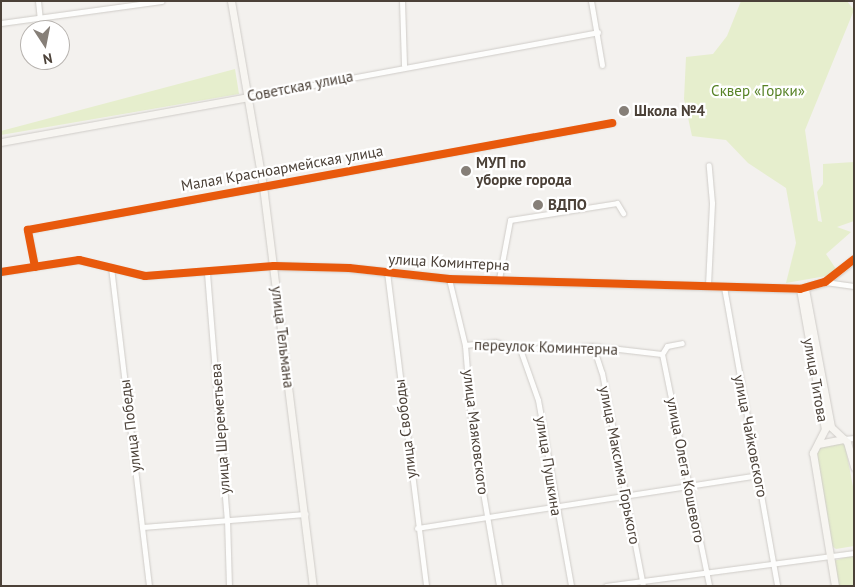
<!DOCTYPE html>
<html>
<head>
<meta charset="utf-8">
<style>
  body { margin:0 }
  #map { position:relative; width:855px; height:587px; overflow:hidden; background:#f3f1ee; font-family:"PT Sans",sans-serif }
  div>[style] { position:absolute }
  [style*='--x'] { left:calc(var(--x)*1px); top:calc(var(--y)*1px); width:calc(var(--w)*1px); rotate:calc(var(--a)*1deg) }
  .green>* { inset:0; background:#e6eecd }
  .roads { filter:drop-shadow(0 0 1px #cfccc8) drop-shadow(0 0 1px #cfccc8) }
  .street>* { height:5px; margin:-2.5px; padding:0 2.5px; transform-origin:2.5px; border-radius:2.5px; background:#fdfdfc }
  .secondary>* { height:7px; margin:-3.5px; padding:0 3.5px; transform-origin:3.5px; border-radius:3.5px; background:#f7f5f1 }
  .cycleway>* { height:8px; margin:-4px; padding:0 4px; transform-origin:4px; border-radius:4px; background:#e8590c }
  .dots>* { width:14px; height:14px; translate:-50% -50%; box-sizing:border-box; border:2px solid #fff; border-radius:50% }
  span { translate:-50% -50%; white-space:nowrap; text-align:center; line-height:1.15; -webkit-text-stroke:4.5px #fff; paint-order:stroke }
  .street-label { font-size:15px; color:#4b4138 }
  .park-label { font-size:15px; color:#578226 }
  .poi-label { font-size:15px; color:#4b4138; font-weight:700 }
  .left { translate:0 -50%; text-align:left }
  .frame { position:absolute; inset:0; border:2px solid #4b4138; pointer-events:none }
  .north { position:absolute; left:20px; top:20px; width:50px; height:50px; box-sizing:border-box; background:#fff; border:1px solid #b7b3af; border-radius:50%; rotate:169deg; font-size:14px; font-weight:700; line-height:20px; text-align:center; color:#4b4138 }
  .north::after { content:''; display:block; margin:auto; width:18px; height:22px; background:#867f78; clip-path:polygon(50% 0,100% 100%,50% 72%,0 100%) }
</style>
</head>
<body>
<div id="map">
  <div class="green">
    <i style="clip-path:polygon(741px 1px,847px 1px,854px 10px,805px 130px,818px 221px,822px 222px,817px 192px,823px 184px,823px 164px,854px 162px,854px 221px,837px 227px,851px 232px,826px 254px,836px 269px,826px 276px,786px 283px,796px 243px,786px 188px,748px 163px,726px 140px,692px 136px,684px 99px,686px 57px,713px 54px,727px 36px)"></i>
    <i style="clip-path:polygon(235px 69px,239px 94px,1px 135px,1px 131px)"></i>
    <i style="clip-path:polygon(841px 440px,845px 445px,854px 492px,854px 546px,836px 549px,831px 545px,816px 454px,819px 447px)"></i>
    <i style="clip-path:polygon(854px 555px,854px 586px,836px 586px,833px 561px)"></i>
  </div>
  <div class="roads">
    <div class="street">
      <i style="--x:38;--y:1;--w:18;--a:84"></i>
      <i style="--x:402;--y:1;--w:64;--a:88.2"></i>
      <i style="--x:591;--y:1;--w:65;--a:80.2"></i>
      <i style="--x:1;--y:23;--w:162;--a:-7.8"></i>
      <i style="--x:248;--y:97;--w:356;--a:-10.5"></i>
      <i style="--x:35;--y:267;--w:38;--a:-101"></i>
      <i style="--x:28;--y:230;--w:594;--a:-10.38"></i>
      <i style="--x:111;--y:267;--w:321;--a:83.2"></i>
      <i style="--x:1;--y:272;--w:79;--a:-8.7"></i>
      <i style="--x:79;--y:260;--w:68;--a:13.6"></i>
      <i style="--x:145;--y:276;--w:129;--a:-4.4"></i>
      <i style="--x:387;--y:272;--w:316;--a:82.9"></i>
      <i style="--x:207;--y:273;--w:247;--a:85.4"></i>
      <i style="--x:227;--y:519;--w:67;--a:88.3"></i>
      <i style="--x:449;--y:279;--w:68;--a:76.4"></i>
      <i style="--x:465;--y:345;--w:77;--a:85.5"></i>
      <i style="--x:471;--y:422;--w:166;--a:80.3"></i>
      <i style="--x:499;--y:279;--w:60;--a:-79.4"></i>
      <i style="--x:510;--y:220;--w:108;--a:-9"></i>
      <i style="--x:617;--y:203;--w:12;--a:59"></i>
      <i style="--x:825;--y:282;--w:29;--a:8"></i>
      <i style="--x:708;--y:285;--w:82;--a:-87.2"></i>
      <i style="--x:712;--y:203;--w:38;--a:-95"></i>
      <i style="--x:724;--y:287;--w:304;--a:79.9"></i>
      <i style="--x:465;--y:345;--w:30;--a:-6"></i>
      <i style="--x:495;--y:342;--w:26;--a:16"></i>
      <i style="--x:520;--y:349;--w:73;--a:-2.4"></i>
      <i style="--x:593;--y:346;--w:69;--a:6.6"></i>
      <i style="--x:662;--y:354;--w:9;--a:-58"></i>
      <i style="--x:667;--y:346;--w:15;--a:-11"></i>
      <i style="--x:593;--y:346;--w:28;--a:72"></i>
      <i style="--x:602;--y:373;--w:217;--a:79.1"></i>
      <i style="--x:520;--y:349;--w:54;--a:70.6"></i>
      <i style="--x:538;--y:400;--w:189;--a:79.9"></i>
      <i style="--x:662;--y:354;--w:237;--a:78.5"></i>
      <i style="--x:844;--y:439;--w:10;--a:-6"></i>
      <i style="--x:142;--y:527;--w:164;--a:-4.6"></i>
      <i style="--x:417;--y:528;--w:345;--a:-8.8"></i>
      <i style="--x:606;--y:586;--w:250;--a:-7.6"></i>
    </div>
    <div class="secondary">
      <i style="--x:231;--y:1;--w:188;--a:80.2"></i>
      <i style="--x:263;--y:186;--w:403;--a:82.9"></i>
      <i style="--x:1;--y:142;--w:251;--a:-10.3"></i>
      <i style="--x:274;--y:266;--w:75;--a:1.5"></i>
      <i style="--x:349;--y:268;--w:101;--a:6.3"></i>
      <i style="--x:449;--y:279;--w:351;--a:1.6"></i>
      <i style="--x:800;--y:289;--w:26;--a:-16"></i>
      <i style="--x:825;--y:282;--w:37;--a:-38"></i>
      <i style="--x:800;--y:289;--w:142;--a:79.9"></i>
      <i style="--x:825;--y:429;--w:27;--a:117"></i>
      <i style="--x:813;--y:453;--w:135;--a:80.6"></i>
      <i style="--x:805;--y:289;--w:140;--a:79.3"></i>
      <i style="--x:831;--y:427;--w:22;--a:43"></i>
      <i style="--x:847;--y:442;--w:26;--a:74"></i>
      <i style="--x:818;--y:444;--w:26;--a:-11"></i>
    </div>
  </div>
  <div class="cycleway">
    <i style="--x:35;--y:267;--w:38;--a:-101"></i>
    <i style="--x:28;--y:230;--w:594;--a:-10.38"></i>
    <i style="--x:1;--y:272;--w:79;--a:-8.7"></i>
    <i style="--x:79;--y:260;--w:68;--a:13.6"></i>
    <i style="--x:145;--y:276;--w:129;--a:-4.4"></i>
    <i style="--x:274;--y:266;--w:75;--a:1.5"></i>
    <i style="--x:349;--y:268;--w:101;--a:6.3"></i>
    <i style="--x:449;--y:279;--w:351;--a:1.6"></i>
    <i style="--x:800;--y:289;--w:26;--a:-16"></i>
    <i style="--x:825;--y:282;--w:37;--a:-38"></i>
  </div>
  <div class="dots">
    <i style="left:624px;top:111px;background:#867f78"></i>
    <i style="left:466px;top:171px;background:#867f78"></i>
    <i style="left:538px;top:205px;background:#867f78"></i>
  </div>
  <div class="street-label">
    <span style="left:300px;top:86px;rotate:-11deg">Советская улица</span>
    <span style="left:282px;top:168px;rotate:-10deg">Малая Красноармейская улица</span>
    <span style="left:449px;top:262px;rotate:3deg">улица Коминтерна</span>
    <span style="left:283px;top:337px;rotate:83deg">улица Тельмана</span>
    <span style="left:546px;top:347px;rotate:2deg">переулок Коминтерна</span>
    <span style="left:816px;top:380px;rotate:80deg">улица Титова</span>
    <span style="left:130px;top:426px;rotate:-97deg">улица Победы</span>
    <span style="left:220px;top:429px;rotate:-94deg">улица Шереметьева</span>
    <span style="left:405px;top:429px;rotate:-97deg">улица Свободы</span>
    <span style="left:476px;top:432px;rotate:83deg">улица Маяковского</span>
    <span style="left:751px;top:436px;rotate:79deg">улица Чайковского</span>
    <span style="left:620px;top:465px;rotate:79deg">улица Максима Горького</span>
    <span style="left:549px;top:466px;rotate:81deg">улица Пушкина</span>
    <span style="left:686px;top:470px;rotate:79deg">улица Олега Кошевого</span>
  </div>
  <div class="park-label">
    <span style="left:758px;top:91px">Сквер «Горки»</span>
  </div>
  <div class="poi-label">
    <span class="left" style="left:634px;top:111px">Школа №4</span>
    <span class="left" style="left:476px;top:171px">МУП по<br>уборке города</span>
    <span class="left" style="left:548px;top:205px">ВДПО</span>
  </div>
  <div class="frame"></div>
  <div class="north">N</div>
</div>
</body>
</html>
